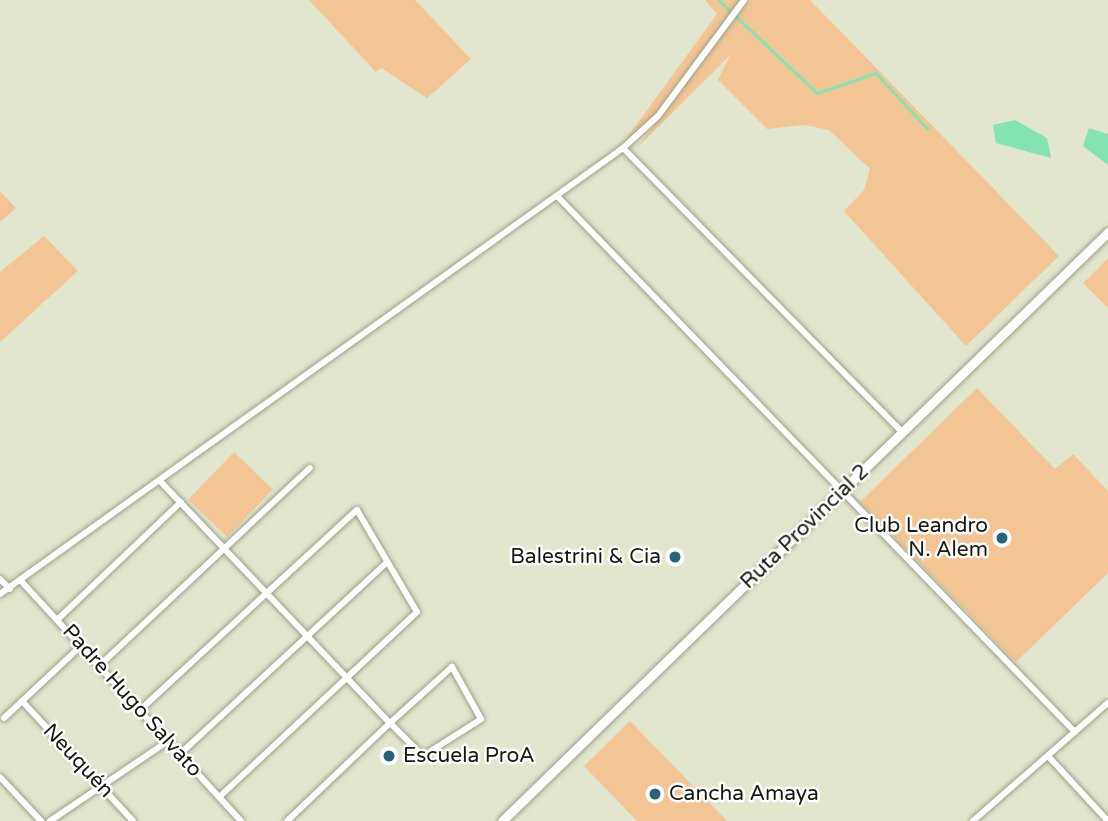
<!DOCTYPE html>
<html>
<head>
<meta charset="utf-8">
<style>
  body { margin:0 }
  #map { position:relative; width:1108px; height:821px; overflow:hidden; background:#e2e6ce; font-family:"Varela Round",sans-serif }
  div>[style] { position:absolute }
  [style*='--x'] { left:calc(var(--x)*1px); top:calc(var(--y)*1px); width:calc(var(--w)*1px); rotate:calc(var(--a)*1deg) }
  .green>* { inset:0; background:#f4c594; transform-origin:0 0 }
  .water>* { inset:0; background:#84e3b2 }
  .stream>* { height:2.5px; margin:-1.25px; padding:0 1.25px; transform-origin:1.25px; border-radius:1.25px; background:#84e3b2 }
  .roads { filter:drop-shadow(0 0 2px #9ea18a) drop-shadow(0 0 2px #9ea18a) }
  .street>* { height:6px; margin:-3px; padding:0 3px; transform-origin:3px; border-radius:3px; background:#fff }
  .secondary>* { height:9px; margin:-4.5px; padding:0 4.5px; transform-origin:4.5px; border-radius:4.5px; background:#fff }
  .dots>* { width:19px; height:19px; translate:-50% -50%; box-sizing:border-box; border:4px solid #fff; border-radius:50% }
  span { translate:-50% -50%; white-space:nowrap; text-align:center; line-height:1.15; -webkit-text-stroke:5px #fff; paint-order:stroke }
  .poi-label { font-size:21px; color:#17180f }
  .right { translate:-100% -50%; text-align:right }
  .left { translate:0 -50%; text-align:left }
  .street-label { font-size:21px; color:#17180f }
</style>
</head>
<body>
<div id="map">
  <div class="green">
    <i style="clip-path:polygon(309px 0,415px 0,471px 59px,427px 98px,381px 68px,376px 72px)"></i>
    <i style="clip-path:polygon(705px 0,740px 0,656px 114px,621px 146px,717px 14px)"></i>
    <i style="clip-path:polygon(750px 0,810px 0,1059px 256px,966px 346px,844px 211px,864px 190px,870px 169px,829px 130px,805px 125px,767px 129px,718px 80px,730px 55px,636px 149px)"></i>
    <i style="clip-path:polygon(0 191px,16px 208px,0 222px)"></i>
    <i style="clip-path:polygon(44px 236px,78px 271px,0 342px,0 272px)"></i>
    <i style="clip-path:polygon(1108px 258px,1108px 308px,1083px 283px)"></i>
    <i style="clip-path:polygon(977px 388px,1055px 469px,1073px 454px,1108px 491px,1108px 573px,1016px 662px,860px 502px)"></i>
    <i style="left:234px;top:452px;width:54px;height:66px;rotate:44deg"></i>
    <i style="clip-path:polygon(630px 721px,727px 821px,637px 821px,584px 766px)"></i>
  </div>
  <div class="water">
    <i style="clip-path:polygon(1015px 120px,1047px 138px,1051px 158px,996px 143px,993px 125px)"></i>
    <i style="clip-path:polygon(1089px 128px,1108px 134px,1108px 165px,1083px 146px)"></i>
  </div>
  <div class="stream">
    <i style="--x:719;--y:0;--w:135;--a:43.5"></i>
    <i style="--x:817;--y:93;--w:62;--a:-18.7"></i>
    <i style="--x:876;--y:73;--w:75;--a:47.2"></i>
  </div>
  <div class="roads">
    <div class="street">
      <i style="--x:623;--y:148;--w:398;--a:45.5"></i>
      <i style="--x:558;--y:197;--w:744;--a:45.98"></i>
      <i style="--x:161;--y:482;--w:332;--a:46.5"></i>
      <i style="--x:390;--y:723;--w:47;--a:45"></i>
      <i style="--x:423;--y:756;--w:69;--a:-32.5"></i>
      <i style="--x:481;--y:719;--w:60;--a:-119.1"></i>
      <i style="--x:452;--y:667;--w:84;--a:137.9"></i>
      <i style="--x:390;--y:723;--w:142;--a:136.4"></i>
      <i style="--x:0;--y:579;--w:14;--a:45"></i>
      <i style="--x:22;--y:582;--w:324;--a:47.5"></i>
      <i style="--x:0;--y:594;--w:766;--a:-35.6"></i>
      <i style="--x:623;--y:148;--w:47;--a:-42.4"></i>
      <i style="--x:658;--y:116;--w:144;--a:-53.4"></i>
      <i style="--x:57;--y:620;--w:171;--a:-43.6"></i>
      <i style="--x:99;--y:666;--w:289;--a:-43.2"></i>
      <i style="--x:22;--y:701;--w:163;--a:47.2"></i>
      <i style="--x:140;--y:710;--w:295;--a:-42.7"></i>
      <i style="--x:357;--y:510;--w:118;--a:59.5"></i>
      <i style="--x:417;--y:612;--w:271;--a:136.9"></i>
      <i style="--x:4;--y:718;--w:105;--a:-43.1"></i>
      <i style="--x:180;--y:754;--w:282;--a:-42.8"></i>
      <i style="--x:1048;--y:756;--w:88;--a:47.3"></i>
      <i style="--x:0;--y:777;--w:60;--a:47"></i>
      <i style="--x:50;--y:821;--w:143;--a:-34.1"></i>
      <i style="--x:973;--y:821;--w:179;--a:-41.2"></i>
    </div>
    <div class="secondary">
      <i style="--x:502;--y:821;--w:845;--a:-44.18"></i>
    </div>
  </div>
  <div class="dots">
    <i style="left:1002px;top:538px;background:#28627b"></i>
    <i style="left:675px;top:557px;background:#28627b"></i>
    <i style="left:389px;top:756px;background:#28627b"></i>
    <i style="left:655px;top:794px;background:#28627b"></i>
  </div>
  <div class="poi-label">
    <span class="right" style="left:988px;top:538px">Club Leandro<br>N. Alem</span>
    <span class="right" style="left:661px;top:557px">Balestrini &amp; Cia</span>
    <span class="left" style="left:403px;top:756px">Escuela ProA</span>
    <span class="left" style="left:669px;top:794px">Cancha Amaya</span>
  </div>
  <div class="street-label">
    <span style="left:805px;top:527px;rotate:-44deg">Ruta Provincial 2</span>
    <span style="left:132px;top:701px;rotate:48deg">Padre Hugo Salvato</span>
    <span style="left:78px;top:761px;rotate:47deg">Neuquén</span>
  </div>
</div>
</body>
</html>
